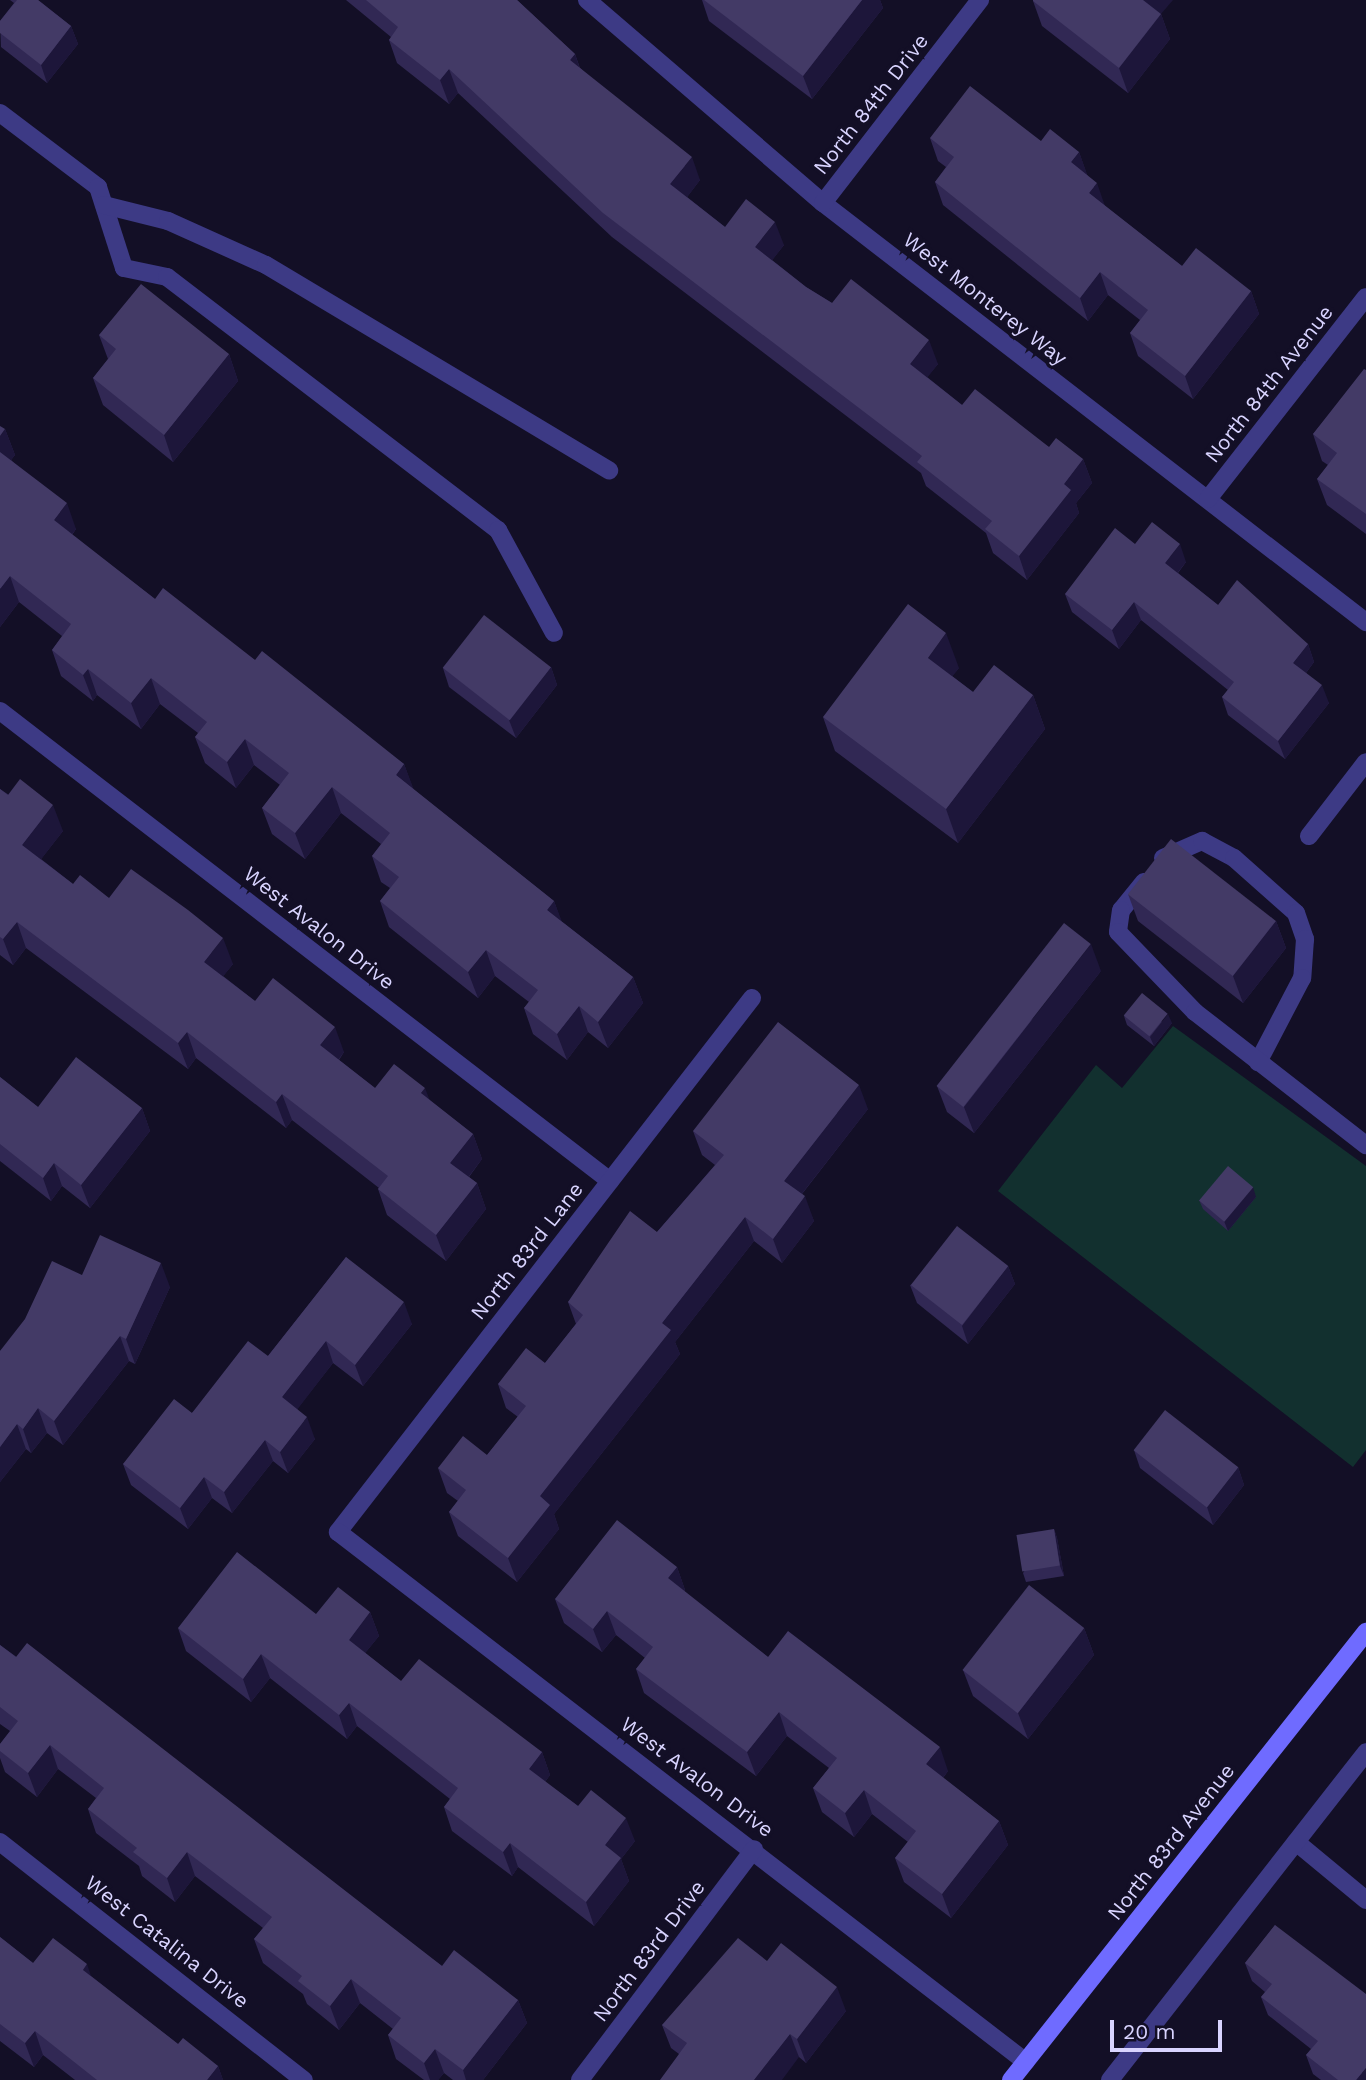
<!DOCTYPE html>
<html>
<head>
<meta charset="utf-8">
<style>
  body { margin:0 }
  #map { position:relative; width:1366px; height:2080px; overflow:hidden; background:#130f26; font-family:"Work Sans",sans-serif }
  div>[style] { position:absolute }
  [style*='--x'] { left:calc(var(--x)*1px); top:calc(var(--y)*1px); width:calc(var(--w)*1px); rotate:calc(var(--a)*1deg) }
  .green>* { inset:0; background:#12302f }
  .service>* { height:18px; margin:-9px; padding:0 9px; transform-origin:9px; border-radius:9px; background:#3d3a85 }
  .minor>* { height:18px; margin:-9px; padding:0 9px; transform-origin:9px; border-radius:9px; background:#3d3a85 }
  .secondary>* { height:18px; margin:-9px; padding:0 9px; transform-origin:9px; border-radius:9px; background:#6f6bff }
  .wall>* { inset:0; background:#312854 }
  .shaded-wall>* { inset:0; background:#1d163a }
  .building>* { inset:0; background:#433a66; transform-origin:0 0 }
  span { translate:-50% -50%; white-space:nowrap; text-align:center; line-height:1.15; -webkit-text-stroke:7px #130f26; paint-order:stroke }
  .street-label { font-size:21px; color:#d9d4ff }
  .scale { position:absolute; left:1110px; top:2020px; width:112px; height:32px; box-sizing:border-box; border:4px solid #d9d4ff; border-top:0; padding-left:9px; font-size:21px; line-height:24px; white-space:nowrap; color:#d9d4ff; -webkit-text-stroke:5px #130f26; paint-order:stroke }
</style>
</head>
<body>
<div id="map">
  <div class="green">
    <i style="clip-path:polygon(1173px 1026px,1366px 1166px,1366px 1450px,1353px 1467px,998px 1191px,1096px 1065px,1122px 1088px)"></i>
  </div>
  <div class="service">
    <i style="--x:0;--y:113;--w:123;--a:37.1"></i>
    <i style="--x:98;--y:187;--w:85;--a:72.2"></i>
    <i style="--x:124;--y:268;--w:44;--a:11.8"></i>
    <i style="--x:167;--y:277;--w:417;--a:37.4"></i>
    <i style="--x:498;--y:530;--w:117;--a:61.5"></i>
    <i style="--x:104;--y:205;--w:66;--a:14"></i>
    <i style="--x:168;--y:221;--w:107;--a:24.2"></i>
    <i style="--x:266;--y:265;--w:400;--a:30.9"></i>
    <i style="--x:1163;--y:858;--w:43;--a:-23.6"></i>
    <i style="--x:1202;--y:841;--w:36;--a:28"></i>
    <i style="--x:1234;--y:858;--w:83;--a:41.6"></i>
    <i style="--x:1296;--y:913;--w:28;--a:71"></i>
    <i style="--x:1305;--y:939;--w:39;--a:94"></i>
    <i style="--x:1302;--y:978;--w:95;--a:117.6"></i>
    <i style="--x:1144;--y:882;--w:36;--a:129"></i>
    <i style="--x:1121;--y:910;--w:22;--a:98"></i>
    <i style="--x:1118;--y:932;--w:111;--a:46.1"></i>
    <i style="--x:1195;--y:1012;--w:217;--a:37.9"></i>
  </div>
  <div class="minor">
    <i style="--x:587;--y:0;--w:311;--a:40.7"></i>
    <i style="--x:823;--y:203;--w:686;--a:37.66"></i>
    <i style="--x:823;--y:203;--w:257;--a:-52.3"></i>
    <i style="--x:1208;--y:499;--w:256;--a:-52"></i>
    <i style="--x:0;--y:711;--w:770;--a:37.61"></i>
    <i style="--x:1309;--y:836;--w:93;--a:-52.4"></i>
    <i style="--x:752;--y:998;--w:676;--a:127.79"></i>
    <i style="--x:338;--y:1532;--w:868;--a:37.61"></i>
    <i style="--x:0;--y:1842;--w:386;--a:38.1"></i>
    <i style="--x:1296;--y:1842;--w:91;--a:39.6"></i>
    <i style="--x:580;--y:2080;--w:289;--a:-53"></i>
    <i style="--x:1110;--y:2080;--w:416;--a:-52"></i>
  </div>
  <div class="secondary">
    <i style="--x:1011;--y:2080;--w:572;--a:-51.61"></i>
  </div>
  <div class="wall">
    <i style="clip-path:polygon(10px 0,38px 0,71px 26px,78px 44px,47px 83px,1px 47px,0 21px,14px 3px)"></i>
    <i style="clip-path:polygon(346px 0,517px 0,575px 54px,580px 68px,700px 180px,687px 197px,725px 227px,784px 245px,772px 260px,806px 287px,832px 303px,938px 364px,927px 377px,962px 405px,1049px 447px,1083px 459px,1092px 483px,1076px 503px,1079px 513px,1027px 580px,993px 553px,986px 533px,926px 486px,921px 473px,612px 237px,458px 93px,449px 104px,397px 63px,389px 40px,391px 37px)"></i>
    <i style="clip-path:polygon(702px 0,880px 0,883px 8px,812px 99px,709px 21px)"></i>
    <i style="clip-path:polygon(1033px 1px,1161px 14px,1170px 39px,1128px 93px,1042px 26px)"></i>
    <i style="clip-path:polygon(930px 138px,1041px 141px,1079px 152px,1087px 175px,1105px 206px,1182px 266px,1251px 291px,1259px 314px,1193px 399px,1138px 356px,1130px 333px,1140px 320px,1108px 295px,1088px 321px,943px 205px,935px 182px,946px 167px,938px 161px)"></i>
    <i style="clip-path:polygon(99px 335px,229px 354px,238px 381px,173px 462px,103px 405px,93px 378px,108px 359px)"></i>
    <i style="clip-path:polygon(1366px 370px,1366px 534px,1327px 505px,1317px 479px,1328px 465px,1322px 461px,1313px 434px)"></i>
    <i style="clip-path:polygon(5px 429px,15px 455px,11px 460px,76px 529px,72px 535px,155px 599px,255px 660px,404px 764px,413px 789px,554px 901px,561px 921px,633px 977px,643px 1003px,608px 1048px,588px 1032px,567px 1060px,533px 1034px,524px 1008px,529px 1002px,495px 976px,478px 998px,389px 927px,380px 901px,390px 888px,381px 882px,372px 856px,381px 844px,341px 813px,305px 859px,272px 834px,262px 808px,280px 785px,254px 765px,236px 788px,205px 763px,195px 737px,198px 733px,160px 704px,141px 729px,97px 695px,93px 701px,61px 676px,52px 650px,62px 636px,19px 602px,0 627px)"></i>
    <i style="clip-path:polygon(1135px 544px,1186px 562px,1178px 573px,1218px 605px,1308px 644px,1314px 662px,1306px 673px,1329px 703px,1285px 759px,1228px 715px,1222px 697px,1228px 690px,1141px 620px,1119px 649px,1072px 612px,1065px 594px)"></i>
    <i style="clip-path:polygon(551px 667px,557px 685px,516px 738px,449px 687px,443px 668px)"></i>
    <i style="clip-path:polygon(959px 668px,952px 676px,973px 692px,1033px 695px,1045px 729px,958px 843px,835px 751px,823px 717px)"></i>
    <i style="clip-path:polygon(0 789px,63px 831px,41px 859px,73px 884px,109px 898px,233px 964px,223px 976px,255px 1001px,344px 1052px,339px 1060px,375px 1088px,429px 1100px,473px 1134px,482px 1159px,469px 1177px,477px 1183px,486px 1209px,446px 1261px,387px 1215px,378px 1189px,379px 1188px,292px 1120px,286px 1128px,196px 1058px,188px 1069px,26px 948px,13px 965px,0 955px)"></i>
    <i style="clip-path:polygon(1128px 894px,1276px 921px,1286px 948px,1243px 1003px,1138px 921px)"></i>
    <i style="clip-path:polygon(1101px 971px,974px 1133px,947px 1112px,937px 1086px)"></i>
    <i style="clip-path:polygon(1124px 1016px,1172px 1023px,1154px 1046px,1127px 1025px)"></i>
    <i style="clip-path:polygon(0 1077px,38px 1107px,142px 1108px,150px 1131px,90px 1208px,62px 1186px,51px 1201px,0 1161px)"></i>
    <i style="clip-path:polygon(868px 1109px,802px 1194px,814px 1221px,782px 1263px,754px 1241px,675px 1342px,680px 1354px,554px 1514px,559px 1529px,517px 1582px,458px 1536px,449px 1512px,458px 1501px,447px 1493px,438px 1468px,487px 1455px,518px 1417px,506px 1408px,498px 1384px,545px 1363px,576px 1324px,568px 1302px,657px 1232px,715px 1165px,702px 1155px,693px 1131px)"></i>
    <i style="clip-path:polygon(1256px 1197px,1228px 1231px,1203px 1209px,1199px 1200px)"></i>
    <i style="clip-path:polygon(346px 1257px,412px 1324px,363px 1386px,333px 1363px,297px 1409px,315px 1439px,288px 1473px,273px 1461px,232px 1513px,212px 1498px,188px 1529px,131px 1485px,123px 1464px,268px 1356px)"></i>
    <i style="clip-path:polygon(1008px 1266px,1015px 1284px,968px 1344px,917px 1303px,910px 1285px)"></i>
    <i style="clip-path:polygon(82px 1275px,170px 1287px,135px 1364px,129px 1361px,63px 1445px,47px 1433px,31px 1453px,26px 1449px,0 1482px,0 1351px)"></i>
    <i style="clip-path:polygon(1134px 1450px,1238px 1467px,1244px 1485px,1213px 1525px,1140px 1468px)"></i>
    <i style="clip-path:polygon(1054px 1529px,1057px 1538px,1064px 1576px,1026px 1582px,1023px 1573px)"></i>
    <i style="clip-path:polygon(677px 1567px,685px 1590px,684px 1592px,768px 1657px,948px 1771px,943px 1778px,999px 1821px,1008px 1845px,951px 1918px,904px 1882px,895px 1858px,908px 1842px,872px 1814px,854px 1837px,822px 1812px,813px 1788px,829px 1768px,787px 1736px,756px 1776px,644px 1693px,636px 1669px,645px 1658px,616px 1635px,602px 1652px,564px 1623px,555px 1599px)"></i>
    <i style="clip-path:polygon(370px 1612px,379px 1636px,365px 1653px,401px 1681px,542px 1752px,550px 1775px,545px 1782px,578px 1806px,635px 1841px,621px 1859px,629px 1881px,594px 1926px,518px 1867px,512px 1876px,452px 1831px,444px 1807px,450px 1799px,357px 1726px,347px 1739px,270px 1678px,251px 1702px,186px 1651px,178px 1628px,316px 1614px)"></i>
    <i style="clip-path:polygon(1084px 1628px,1094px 1655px,1028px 1739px,973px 1696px,963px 1670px)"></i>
    <i style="clip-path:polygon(0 1645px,442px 1966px,518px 2000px,527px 2023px,483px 2080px,453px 2080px,444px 2073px,438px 2080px,424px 2080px,396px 2059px,388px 2035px,393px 2029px,360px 2003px,339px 2030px,307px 2004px,303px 1994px,263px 1963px,254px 1939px,263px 1928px,195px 1876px,175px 1902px,142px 1876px,139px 1866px,96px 1833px,88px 1809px,96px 1798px,58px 1769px,37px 1797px,5px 1772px,0 1758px,0 1744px,10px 1731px,0 1724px)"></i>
    <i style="clip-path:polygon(1275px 1925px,1366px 2080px,1321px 2080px,1313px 2074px,1306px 2055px,1311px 2049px,1268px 2015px,1261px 1997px,1265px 1992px,1252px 1981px,1245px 1963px)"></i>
    <i style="clip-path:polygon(0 1937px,33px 1963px,91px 1976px,178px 2044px,218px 2066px,223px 2080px,75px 2080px,43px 2055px,34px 2067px,0 2041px)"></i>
    <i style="clip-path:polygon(767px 1961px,846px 2011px,806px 2063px,799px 2057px,679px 2054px,671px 2048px,662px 2025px)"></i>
  </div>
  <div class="shaded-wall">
    <i style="clip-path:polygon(862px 0,880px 0,883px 8px,812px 99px,803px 76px)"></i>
    <i style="clip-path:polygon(1143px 0,1173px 0,1161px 14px,1170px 39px,1128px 93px,1119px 68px)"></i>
    <i style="clip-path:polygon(71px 26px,78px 44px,47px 83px,41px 65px)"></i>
    <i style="clip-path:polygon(575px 54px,583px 78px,570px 60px)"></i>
    <i style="clip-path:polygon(449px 69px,458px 93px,449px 104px,440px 80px)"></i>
    <i style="clip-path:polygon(1079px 152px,1087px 174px,1079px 185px,1071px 162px)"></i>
    <i style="clip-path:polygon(692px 157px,700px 180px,679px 208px,670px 184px)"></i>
    <i style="clip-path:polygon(1097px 183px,1105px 206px,1089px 193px)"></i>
    <i style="clip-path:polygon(775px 222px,784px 245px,764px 271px,755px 247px)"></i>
    <i style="clip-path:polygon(1100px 272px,1108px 295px,1088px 321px,1080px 298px)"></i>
    <i style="clip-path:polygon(1251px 291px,1259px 314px,1193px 399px,1185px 376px)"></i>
    <i style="clip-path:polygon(929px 340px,938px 364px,919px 388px,910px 364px)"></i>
    <i style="clip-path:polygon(229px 354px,238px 381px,173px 462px,164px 435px)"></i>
    <i style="clip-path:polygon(5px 429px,15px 455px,1px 472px,0 468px,0 436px)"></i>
    <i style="clip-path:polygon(1083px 459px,1092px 483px,1076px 503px,1079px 513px,1027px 580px,1019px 556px,1064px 484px)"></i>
    <i style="clip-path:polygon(67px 503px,76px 529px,63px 546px,54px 520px)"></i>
    <i style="clip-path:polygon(1180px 544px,1186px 562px,1171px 581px,1165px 563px)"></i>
    <i style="clip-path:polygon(10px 576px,19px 602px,0 627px,0 589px)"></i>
    <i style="clip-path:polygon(1134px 602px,1141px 620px,1119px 649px,1112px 630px)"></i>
    <i style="clip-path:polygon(946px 633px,959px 668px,940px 692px,928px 658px)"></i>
    <i style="clip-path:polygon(1308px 644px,1314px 662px,1300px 681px,1293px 663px)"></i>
    <i style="clip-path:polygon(551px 667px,557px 685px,516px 738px,509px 720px)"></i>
    <i style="clip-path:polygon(88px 669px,97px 695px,93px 701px,83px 675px)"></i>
    <i style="clip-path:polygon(151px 678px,160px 704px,141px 729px,131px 703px)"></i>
    <i style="clip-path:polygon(1322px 685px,1329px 703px,1285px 759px,1278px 741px)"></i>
    <i style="clip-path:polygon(1033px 695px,1045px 729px,958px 843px,946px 809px)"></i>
    <i style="clip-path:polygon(245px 739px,254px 765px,236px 788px,227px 762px)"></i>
    <i style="clip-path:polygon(404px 764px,414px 790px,396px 775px)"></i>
    <i style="clip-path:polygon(332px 787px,341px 813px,305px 859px,295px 833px)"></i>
    <i style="clip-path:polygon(53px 805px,63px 831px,32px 871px,22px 845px)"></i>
    <i style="clip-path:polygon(554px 901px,564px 927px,547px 910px)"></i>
    <i style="clip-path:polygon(1276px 921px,1286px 948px,1243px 1003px,1233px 976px)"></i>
    <i style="clip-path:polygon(17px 922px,26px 948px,13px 965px,3px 939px)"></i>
    <i style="clip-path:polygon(223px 938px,233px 964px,214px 988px,204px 962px)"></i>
    <i style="clip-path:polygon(1091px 944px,1101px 971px,974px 1133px,964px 1107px)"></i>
    <i style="clip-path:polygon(486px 950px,495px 976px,478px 998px,468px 972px)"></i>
    <i style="clip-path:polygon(633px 977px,643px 1003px,608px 1048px,598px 1022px)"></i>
    <i style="clip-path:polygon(579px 1006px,588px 1032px,567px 1060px,557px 1034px)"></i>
    <i style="clip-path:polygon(1168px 1014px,1172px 1023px,1154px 1046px,1150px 1037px)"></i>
    <i style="clip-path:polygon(335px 1027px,344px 1052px,330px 1071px,320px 1045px)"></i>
    <i style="clip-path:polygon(187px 1032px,196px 1058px,188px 1069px,178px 1043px)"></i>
    <i style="clip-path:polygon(859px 1085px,868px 1109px,793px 1205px,784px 1181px)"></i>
    <i style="clip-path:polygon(425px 1088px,435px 1114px,421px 1093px)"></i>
    <i style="clip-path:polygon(282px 1094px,292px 1120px,286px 1128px,276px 1102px)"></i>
    <i style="clip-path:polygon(142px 1108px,150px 1131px,90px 1208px,81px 1185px)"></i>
    <i style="clip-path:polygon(473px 1134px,482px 1159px,460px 1188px,450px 1163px)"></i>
    <i style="clip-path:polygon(54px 1163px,62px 1186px,51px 1201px,43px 1178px)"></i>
    <i style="clip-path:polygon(477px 1183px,486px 1209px,446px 1261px,436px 1235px)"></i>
    <i style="clip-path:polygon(1253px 1187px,1256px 1197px,1228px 1231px,1224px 1221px)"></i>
    <i style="clip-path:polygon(805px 1196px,814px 1221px,782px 1263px,773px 1239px)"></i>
    <i style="clip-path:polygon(745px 1217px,754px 1241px,675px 1342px,680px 1354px,554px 1514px,559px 1529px,517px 1582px,508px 1558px,540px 1496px,662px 1323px)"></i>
    <i style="clip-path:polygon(161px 1263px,170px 1287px,135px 1364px,126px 1339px)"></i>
    <i style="clip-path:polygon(1008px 1266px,1015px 1284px,968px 1344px,962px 1326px)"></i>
    <i style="clip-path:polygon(404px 1302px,412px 1324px,363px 1386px,355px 1365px)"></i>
    <i style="clip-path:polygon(120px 1336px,129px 1361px,63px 1445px,54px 1421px)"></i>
    <i style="clip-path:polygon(326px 1341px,333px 1363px,290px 1419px,282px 1397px)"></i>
    <i style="clip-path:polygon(38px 1408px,47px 1433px,31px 1453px,23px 1429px)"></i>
    <i style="clip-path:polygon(307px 1417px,315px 1439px,288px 1473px,280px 1452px)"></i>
    <i style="clip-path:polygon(17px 1424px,26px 1449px,0 1482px,0 1447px)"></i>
    <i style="clip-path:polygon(265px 1440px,273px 1461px,232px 1513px,224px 1492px)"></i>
    <i style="clip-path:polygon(1238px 1467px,1244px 1485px,1213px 1525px,1207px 1507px)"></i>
    <i style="clip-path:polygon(204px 1477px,212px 1498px,188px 1529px,180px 1508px)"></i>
    <i style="clip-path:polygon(1054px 1529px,1057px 1538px,1064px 1576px,1060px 1566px)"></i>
    <i style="clip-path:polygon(677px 1567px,685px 1590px,676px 1602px,668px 1578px)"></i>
    <i style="clip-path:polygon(607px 1611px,616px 1635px,602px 1652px,593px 1629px)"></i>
    <i style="clip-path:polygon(370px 1612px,379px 1636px,357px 1663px,349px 1640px)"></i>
    <i style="clip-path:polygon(1084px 1628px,1094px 1655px,1028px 1739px,1018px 1713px)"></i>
    <i style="clip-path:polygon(261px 1654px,270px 1678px,251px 1702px,243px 1679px)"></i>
    <i style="clip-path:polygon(349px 1703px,357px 1726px,347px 1739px,339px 1715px)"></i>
    <i style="clip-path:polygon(779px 1712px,787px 1736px,756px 1776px,747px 1752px)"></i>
    <i style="clip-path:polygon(50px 1745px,58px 1769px,37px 1797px,28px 1773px)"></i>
    <i style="clip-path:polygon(940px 1747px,948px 1771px,935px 1788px,926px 1764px)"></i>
    <i style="clip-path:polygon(542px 1752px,550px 1775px,537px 1793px,529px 1769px)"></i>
    <i style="clip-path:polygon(864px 1790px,872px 1814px,854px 1837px,845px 1813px)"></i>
    <i style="clip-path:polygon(626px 1818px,635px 1841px,621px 1859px,629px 1881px,594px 1926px,586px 1902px,605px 1845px)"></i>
    <i style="clip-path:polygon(999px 1821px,1008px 1845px,951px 1918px,942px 1894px)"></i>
    <i style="clip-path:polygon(510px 1843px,518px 1867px,512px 1876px,503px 1852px)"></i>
    <i style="clip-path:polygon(187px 1852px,195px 1876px,175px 1902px,167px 1878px)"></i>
    <i style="clip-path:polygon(87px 1964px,95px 1988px,83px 1970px)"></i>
    <i style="clip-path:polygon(351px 1979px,360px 2003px,339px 2030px,330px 2006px)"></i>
    <i style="clip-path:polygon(837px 1987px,846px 2011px,806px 2063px,797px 2039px)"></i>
    <i style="clip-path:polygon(518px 2000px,527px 2023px,483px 2080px,466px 2080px,463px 2070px)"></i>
    <i style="clip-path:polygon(35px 2031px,43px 2055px,34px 2067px,25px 2043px)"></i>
    <i style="clip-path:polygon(790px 2034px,799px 2057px,782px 2080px,754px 2080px)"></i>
    <i style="clip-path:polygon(435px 2049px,444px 2073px,438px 2080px,430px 2080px,424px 2063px)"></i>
    <i style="clip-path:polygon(218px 2066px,223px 2080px,207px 2080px)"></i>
    <i style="clip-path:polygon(1366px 2068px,1366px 2080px,1356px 2080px)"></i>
  </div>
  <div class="building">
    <i style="clip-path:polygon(17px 0,38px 0,71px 26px,41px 65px,0 33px,0 21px)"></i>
    <i style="clip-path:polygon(366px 0,517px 0,575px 54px,570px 60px,692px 157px,670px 184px,725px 227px,746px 199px,775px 222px,755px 247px,806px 287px,832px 303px,851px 279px,929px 340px,910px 364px,962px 405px,975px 389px,1049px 447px,1056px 438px,1083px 459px,1064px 484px,1071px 490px,1019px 556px,985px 529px,992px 521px,917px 462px,922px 456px,603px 213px,449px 69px,440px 80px,389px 40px,398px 27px)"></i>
    <i style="clip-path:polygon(704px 0,862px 0,803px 76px)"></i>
    <i style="clip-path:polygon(1033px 0,1143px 0,1161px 14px,1119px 68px,1033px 1px)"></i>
    <i style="clip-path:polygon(970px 86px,1041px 141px,1050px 129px,1079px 152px,1071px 162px,1097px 183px,1089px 193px,1182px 266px,1196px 248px,1251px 291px,1185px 376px,1130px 333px,1148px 310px,1100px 272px,1080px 298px,935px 182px,954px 157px,930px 138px)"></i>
    <i style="clip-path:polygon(141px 284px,229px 354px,164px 435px,93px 378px,116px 349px,99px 335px)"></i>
    <i style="clip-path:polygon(1364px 369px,1366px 370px,1366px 514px,1317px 479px,1337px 453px,1313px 434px)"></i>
    <i style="clip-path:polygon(0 426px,5px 429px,0 436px)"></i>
    <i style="clip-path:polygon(0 452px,67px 503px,54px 520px,155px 599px,163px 588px,255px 660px,262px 651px,404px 764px,396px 775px,554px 901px,547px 910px,633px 977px,598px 1022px,579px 1006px,557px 1034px,524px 1008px,538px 990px,486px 950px,468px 972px,380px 901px,399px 877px,372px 856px,390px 833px,332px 787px,295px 833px,262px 808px,289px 773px,245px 739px,227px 762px,195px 737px,207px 722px,151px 678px,131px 703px,88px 669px,83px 675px,52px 650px,71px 624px,10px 576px,0 589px)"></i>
    <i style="clip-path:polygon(1152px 522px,1180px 544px,1165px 563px,1218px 605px,1237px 580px,1308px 644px,1293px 663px,1322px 685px,1278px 741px,1222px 697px,1234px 682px,1134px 602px,1112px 630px,1065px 594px,1115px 528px,1135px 544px)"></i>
    <i style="clip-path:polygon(908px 604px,946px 633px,928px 658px,973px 692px,994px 665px,1033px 695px,946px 809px,823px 717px)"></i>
    <i style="left:484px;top:615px;width:85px;height:67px;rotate:38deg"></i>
    <i style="clip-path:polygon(20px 779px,53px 805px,22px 845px,73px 884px,80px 875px,109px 898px,131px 869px,188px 910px,223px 938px,204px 962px,255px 1001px,273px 978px,335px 1027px,320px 1045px,375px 1088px,394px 1064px,425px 1088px,421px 1093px,473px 1134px,450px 1163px,477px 1183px,436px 1235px,378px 1189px,388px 1176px,282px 1094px,276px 1102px,187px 1032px,178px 1043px,17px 922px,3px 939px,0 937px,0 789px,8px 795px)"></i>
    <i style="left:1171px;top:839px;width:133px;height:70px;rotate:38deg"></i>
    <i style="left:1064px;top:923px;width:34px;height:207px;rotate:38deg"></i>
    <i style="left:1142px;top:993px;width:33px;height:29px;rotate:39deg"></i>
    <i style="clip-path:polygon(778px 1022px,859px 1085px,784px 1181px,805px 1196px,773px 1239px,745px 1217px,662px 1323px,671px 1330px,540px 1496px,550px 1505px,508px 1558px,449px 1512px,466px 1490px,438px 1468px,463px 1436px,487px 1455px,526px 1406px,498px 1384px,526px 1348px,545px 1363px,583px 1315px,568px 1302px,630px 1211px,657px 1232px,724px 1155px,693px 1131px)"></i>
    <i style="clip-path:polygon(76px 1057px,142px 1108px,81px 1185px,54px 1163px,43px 1178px,0 1144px,0 1077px,38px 1107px)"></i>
    <i style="left:1228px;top:1166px;width:33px;height:45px;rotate:40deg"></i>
    <i style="left:957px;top:1226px;width:65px;height:75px;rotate:38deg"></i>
    <i style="clip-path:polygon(100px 1235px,161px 1263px,126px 1339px,120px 1336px,54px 1421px,38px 1408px,23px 1429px,17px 1424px,0 1447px,0 1351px,25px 1319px,52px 1261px,82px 1275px)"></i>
    <i style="clip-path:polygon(346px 1257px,404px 1302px,355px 1365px,326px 1341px,282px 1397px,307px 1417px,280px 1452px,265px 1440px,224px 1492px,204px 1477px,180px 1508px,123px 1464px,174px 1399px,192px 1413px,248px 1341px,268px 1356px)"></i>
    <i style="left:1165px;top:1410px;width:93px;height:51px;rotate:38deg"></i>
    <i style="clip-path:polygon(617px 1520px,677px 1567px,668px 1578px,768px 1657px,788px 1631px,940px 1747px,926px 1764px,999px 1821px,942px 1894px,895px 1858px,916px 1831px,864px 1790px,845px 1813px,813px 1788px,837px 1758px,779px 1712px,747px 1752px,636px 1669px,653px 1647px,607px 1611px,593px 1629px,555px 1599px)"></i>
    <i style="left:1054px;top:1529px;width:37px;height:38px;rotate:81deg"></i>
    <i style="clip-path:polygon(237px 1552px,316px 1614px,338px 1587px,370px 1612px,349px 1640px,401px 1681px,419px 1659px,542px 1752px,529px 1769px,578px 1806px,591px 1790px,626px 1818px,605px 1845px,621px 1858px,586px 1902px,510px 1843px,503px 1852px,444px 1807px,458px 1788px,349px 1703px,339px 1715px,261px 1654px,243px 1679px,178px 1628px)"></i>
    <i style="left:1029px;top:1585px;width:70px;height:108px;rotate:38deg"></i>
    <i style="clip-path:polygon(27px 1643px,442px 1966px,454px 1950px,518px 2000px,463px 2070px,435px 2049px,424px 2063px,388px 2035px,401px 2018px,351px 1979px,330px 2006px,298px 1981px,302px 1976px,254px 1939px,272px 1917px,187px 1852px,167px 1878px,133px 1852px,137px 1848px,88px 1809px,104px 1788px,50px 1745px,28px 1773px,0 1751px,0 1744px,18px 1721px,0 1707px,0 1645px,16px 1657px)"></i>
    <i style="clip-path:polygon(1275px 1925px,1366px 1994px,1366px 2068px,1356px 2080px,1338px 2080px,1306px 2055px,1318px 2041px,1261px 1997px,1272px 1984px,1245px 1963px)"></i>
    <i style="clip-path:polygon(0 1937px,33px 1963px,53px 1938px,87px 1964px,83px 1970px,178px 2044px,183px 2038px,218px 2066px,207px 2080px,97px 2080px,35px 2031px,25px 2043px,0 2024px)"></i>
    <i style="clip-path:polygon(738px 1938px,767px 1961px,781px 1943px,837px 1987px,797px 2039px,790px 2034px,754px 2080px,660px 2080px,687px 2043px,662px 2025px)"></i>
  </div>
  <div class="street-label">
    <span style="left:871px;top:104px;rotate:-52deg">North 84th Drive</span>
    <span style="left:985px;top:299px;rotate:38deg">West Monterey Way</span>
    <span style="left:1269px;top:384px;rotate:-52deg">North 84th Avenue</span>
    <span style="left:319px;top:928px;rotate:38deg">West Avalon Drive</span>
    <span style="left:527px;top:1251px;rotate:-52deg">North 83rd Lane</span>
    <span style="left:697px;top:1777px;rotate:37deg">West Avalon Drive</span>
    <span style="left:1171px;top:1842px;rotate:-52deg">North 83rd Avenue</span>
    <span style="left:167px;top:1942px;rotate:38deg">West Catalina Drive</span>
    <span style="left:649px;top:1951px;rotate:-53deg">North 83rd Drive</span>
  </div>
  <div class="scale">20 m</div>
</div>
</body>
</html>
